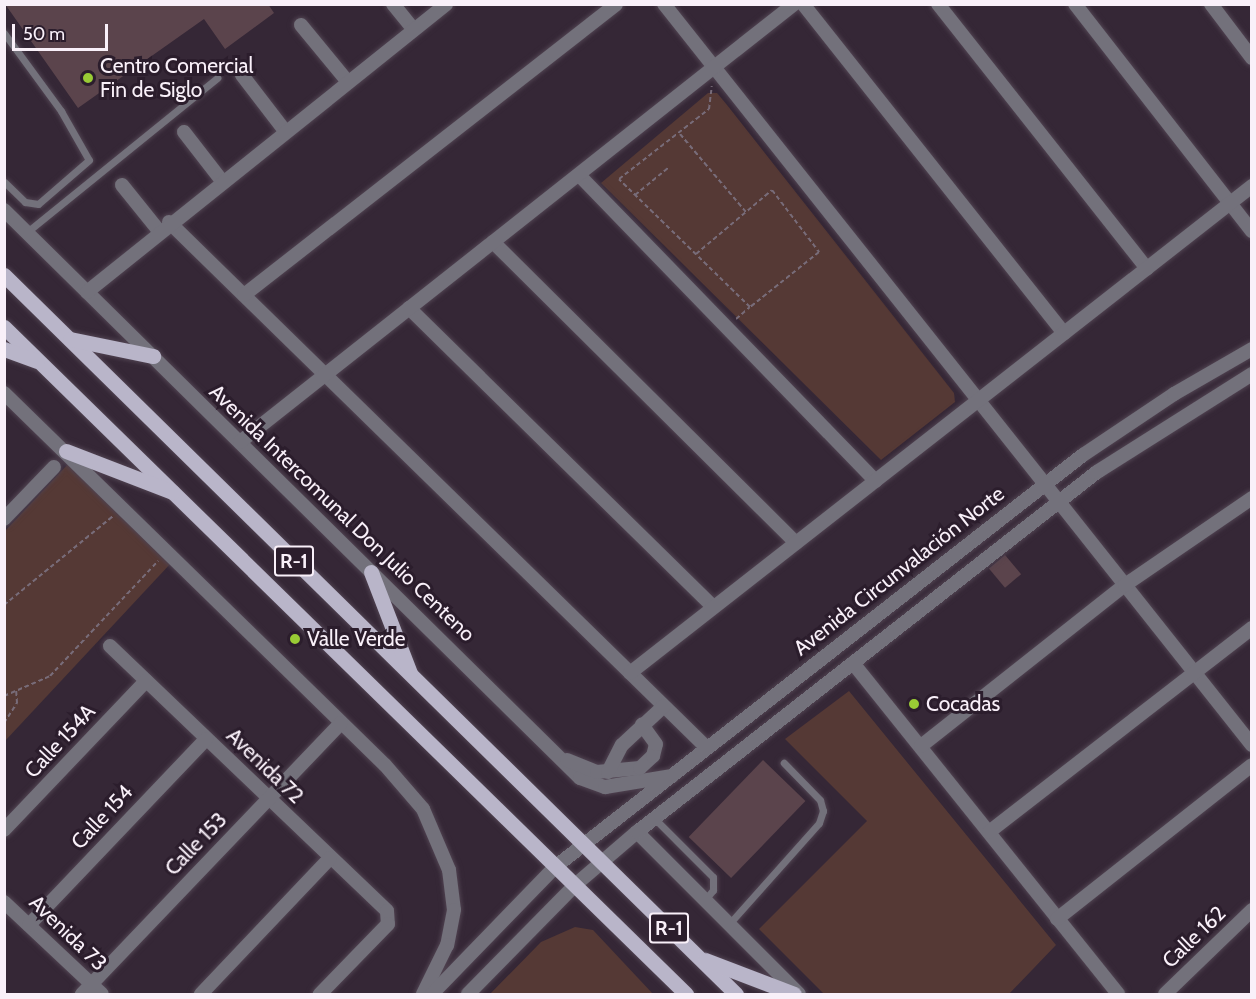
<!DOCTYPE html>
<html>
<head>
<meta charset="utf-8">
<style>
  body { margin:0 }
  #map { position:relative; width:1256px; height:999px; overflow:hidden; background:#352736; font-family:Cabin,sans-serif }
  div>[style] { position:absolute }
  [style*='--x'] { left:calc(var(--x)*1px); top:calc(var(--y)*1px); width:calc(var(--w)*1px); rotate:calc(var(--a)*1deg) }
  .green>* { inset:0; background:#553935 }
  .building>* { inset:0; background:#5b444c; transform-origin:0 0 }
  .path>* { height:2px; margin-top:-1px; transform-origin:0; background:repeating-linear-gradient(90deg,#786c79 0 4.5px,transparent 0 7.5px) }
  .roads { filter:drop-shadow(0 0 2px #504351) drop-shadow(0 0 2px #504351) }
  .service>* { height:7px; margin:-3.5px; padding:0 3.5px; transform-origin:3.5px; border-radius:3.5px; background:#73717b }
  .minor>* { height:14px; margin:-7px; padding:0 7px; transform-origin:7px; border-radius:7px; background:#73717b }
  .primary>* { height:15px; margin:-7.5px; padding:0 7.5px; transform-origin:7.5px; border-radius:7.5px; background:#b9b5c9 }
  .dots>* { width:16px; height:16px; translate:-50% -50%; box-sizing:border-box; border:3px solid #2b1d2c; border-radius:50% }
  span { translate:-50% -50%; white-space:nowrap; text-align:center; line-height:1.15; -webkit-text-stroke:6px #2b1d2c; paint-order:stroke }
  .shield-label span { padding:2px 4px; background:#2b1d2c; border:2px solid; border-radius:4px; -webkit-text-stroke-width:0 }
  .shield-label { font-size:20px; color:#f9f0f9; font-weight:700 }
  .poi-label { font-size:21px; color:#f9f0f9 }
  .left { translate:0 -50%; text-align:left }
  .street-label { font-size:21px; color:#f9f0f9 }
  .frame { position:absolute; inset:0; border:6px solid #f9f0f9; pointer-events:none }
  .scale { position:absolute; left:12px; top:24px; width:96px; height:27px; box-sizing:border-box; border:3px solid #f9f0f9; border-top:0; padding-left:8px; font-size:18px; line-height:21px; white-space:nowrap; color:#f9f0f9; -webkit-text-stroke:4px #2b1d2c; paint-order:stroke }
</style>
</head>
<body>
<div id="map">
  <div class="green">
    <i style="clip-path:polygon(708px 93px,717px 93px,727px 105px,954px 393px,955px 402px,881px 460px,601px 183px)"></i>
    <i style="clip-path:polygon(69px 463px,172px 562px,5px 741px,5px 531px)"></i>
    <i style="clip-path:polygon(849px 691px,1056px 945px,1009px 994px,824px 994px,759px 929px,867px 821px,785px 739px)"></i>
    <i style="clip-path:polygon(575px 927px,593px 930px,653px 994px,490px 994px,541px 942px)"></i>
  </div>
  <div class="building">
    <i style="clip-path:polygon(5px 4px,268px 4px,274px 13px,225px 49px,204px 19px,78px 108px)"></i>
    <i style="left:1005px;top:555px;width:25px;height:21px;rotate:50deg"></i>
    <i style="left:763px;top:760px;width:59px;height:107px;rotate:44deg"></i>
  </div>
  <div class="path">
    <i style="--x:680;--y:134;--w:102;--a:49.8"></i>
    <i style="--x:635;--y:195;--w:43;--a:-39.3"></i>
    <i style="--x:696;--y:254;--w:99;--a:-40.1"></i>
    <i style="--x:772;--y:190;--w:78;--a:52.8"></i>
    <i style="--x:819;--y:252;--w:88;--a:141.4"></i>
    <i style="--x:750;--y:307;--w:183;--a:-135.7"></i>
    <i style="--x:619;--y:179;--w:114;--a:-37.9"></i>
    <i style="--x:709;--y:109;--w:23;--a:-83"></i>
    <i style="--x:736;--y:319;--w:18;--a:-41"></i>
    <i style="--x:4;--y:605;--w:141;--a:-39.2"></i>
    <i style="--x:4;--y:696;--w:50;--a:-23.5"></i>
    <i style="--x:50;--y:676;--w:158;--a:-46.8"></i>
    <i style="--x:4;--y:723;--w:24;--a:-57"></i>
    <i style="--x:17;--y:703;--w:13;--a:-94"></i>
  </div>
  <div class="roads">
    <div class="service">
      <i style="--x:4;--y:33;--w:97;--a:53.8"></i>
      <i style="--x:61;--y:111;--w:56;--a:60.3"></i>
      <i style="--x:89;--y:160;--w:67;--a:139.2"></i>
      <i style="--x:38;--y:204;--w:13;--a:-171"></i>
      <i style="--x:25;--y:202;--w:29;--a:-136"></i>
      <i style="--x:27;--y:232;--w:245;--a:-39"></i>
      <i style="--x:654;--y:818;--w:83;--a:45"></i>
      <i style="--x:713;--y:877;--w:13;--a:90"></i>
      <i style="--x:713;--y:890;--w:13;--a:129"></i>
      <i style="--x:729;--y:924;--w:135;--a:-48.3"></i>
      <i style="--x:819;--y:823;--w:13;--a:-72"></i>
      <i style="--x:823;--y:811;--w:11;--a:-105"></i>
      <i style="--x:820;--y:800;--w:52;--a:-134.2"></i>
    </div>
    <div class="minor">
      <i style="--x:393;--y:4;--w:33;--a:51"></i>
      <i style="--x:664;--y:4;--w:946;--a:51.57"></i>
      <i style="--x:803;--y:4;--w:420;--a:51.6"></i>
      <i style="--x:938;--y:4;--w:337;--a:51.7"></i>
      <i style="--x:1075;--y:4;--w:288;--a:52.1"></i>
      <i style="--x:1211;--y:4;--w:68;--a:52.8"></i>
      <i style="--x:301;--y:25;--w:74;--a:50.5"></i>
      <i style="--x:242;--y:75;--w:71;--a:52.5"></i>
      <i style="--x:184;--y:132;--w:62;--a:52.2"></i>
      <i style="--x:579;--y:175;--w:426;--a:45.9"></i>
      <i style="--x:122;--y:185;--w:59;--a:51.2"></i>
      <i style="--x:4;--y:210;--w:809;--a:44.6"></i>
      <i style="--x:580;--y:778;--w:27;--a:20"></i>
      <i style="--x:605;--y:787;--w:68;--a:-9.3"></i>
      <i style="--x:169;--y:222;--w:752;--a:44.35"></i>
      <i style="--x:493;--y:242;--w:427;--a:44.8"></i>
      <i style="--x:87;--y:292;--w:460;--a:-38.7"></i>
      <i style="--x:244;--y:295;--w:472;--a:-38"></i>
      <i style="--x:409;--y:308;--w:426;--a:44.5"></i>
      <i style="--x:4;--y:393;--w:532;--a:44.32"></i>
      <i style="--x:385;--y:765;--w:58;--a:49.2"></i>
      <i style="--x:423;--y:809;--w:66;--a:66.9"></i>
      <i style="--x:449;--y:870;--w:40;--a:82.9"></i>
      <i style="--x:454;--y:910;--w:36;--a:101"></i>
      <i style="--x:447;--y:945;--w:55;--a:116.1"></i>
      <i style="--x:240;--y:442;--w:706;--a:-38.33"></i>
      <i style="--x:4;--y:519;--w:72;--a:-46.1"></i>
      <i style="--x:110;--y:646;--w:383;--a:43.7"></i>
      <i style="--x:387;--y:911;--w:13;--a:86"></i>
      <i style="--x:388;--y:924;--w:98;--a:134.2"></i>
      <i style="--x:853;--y:663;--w:424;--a:51.3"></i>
      <i style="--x:630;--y:673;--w:790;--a:-38.06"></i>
      <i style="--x:921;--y:746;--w:260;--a:-38.3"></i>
      <i style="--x:1125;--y:585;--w:154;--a:-34.4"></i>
      <i style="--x:567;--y:760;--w:32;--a:22"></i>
      <i style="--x:597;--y:772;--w:43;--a:-5.3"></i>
      <i style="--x:640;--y:768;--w:18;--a:-43"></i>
      <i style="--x:653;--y:756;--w:12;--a:-76"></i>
      <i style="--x:656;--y:744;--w:24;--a:-126"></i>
      <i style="--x:608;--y:772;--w:30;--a:-63"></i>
      <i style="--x:622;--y:745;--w:57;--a:-42.9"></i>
      <i style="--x:4;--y:830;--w:206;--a:-46.4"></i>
      <i style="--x:637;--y:832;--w:229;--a:45"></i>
      <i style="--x:989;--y:832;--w:333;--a:-37.8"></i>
      <i style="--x:4;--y:902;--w:134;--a:43.2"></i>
      <i style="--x:1057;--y:919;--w:248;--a:-38.3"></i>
      <i style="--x:29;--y:925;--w:257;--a:-46.4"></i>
      <i style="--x:82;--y:994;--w:375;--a:-46.3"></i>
      <i style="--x:201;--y:994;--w:187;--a:-46.5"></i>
      <i style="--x:432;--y:994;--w:177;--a:-45.9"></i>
      <i style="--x:555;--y:867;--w:670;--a:-37.97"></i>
      <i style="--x:1083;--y:455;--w:110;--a:-33.8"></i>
      <i style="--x:1174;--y:394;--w:90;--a:-30"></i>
      <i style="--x:468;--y:994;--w:151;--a:-45.5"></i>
      <i style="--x:574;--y:886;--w:83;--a:-40.6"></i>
      <i style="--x:637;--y:832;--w:584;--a:-38.05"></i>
      <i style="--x:1097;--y:472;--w:183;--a:-32.3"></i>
      <i style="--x:1165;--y:994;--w:121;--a:-44"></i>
    </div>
    <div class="primary">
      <i style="--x:4;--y:275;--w:1026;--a:44.49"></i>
      <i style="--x:4;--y:327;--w:954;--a:44.36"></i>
      <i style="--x:70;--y:339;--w:85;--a:11.6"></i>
      <i style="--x:4;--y:349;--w:35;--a:20"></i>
      <i style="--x:66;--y:451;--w:114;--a:21.1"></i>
      <i style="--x:371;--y:572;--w:108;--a:68.9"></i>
      <i style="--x:705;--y:960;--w:95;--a:20.9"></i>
    </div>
  </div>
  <div class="dots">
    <i style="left:88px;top:78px;background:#99cb35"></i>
    <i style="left:295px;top:639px;background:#99cb35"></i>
    <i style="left:914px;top:704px;background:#99cb35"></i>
  </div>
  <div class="shield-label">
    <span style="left:294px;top:561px">R-1</span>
    <span style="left:669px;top:928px">R-1</span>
  </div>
  <div class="poi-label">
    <span class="left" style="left:100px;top:78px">Centro Comercial<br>Fin de Siglo</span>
    <span class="left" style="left:307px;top:639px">Valle Verde</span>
    <span class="left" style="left:926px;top:704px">Cocadas</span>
  </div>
  <div class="street-label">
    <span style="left:342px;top:513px;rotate:44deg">Avenida Intercomunal Don Julio Centeno</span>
    <span style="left:899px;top:571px;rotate:-38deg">Avenida Circunvalación Norte</span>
    <span style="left:60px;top:741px;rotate:-47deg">Calle 154A</span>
    <span style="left:265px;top:766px;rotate:44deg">Avenida 72</span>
    <span style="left:102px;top:817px;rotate:-47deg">Calle 154</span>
    <span style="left:196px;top:844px;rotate:-46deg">Calle 153</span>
    <span style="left:68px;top:933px;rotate:44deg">Avenida 73</span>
    <span style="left:1194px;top:937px;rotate:-44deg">Calle 162</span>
  </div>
  <div class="frame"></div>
  <div class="scale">50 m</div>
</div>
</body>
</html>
